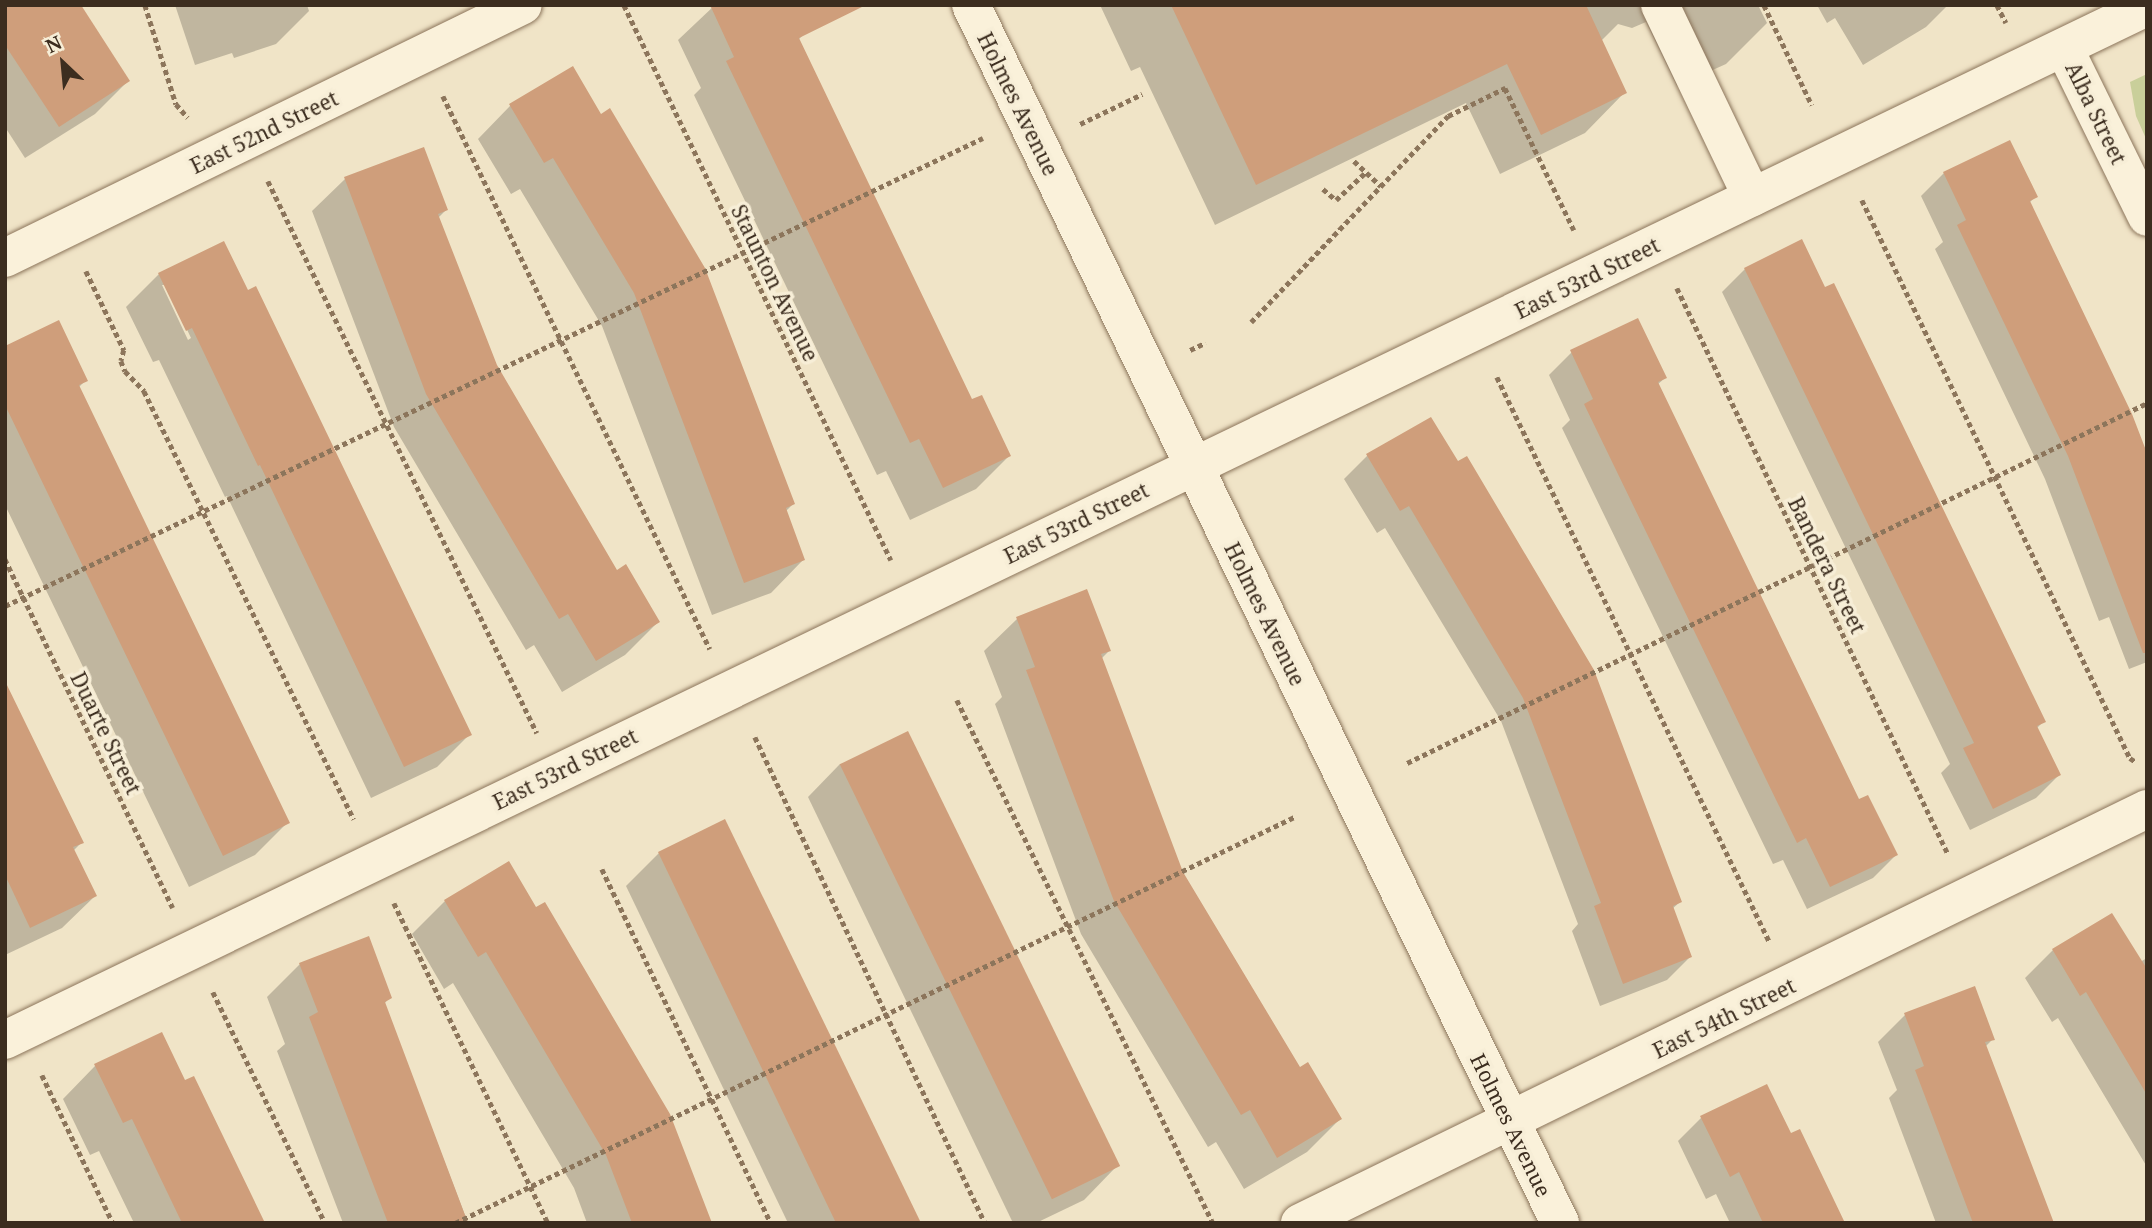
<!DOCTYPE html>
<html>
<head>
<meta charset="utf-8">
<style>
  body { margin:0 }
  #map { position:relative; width:2152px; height:1228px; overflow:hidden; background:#f0e4c7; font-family:"Noto Serif",serif }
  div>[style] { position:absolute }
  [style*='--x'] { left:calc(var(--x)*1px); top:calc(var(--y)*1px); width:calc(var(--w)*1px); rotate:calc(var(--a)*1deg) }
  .green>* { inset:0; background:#c9cf9a }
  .shadow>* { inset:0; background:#0003 }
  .building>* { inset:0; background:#cf9e7b; transform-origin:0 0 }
  .path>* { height:4.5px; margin-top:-2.25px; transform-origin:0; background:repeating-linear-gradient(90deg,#8c755b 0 5px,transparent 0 8.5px) }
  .roads { filter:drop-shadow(0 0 2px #8c755b) drop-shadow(0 0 2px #8c755b) }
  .minor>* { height:38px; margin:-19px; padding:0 19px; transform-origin:19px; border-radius:19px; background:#faf1da }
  span { translate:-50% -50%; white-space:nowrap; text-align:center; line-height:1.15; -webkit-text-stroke:7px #f7eed7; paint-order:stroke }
  .street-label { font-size:21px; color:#3c2d1f }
  .frame { position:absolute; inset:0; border:7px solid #3c2d1f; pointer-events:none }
  .north { position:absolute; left:28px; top:28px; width:70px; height:70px; -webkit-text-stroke:5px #f7eed7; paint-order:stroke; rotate:334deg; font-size:19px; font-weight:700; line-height:28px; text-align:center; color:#3c2d1f }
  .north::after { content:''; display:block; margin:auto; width:24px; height:32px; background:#3c2d1f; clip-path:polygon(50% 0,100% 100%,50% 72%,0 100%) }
</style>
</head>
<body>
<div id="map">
  <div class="green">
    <i style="clip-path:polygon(2147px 74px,2147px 141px,2136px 116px,2130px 82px)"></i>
  </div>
  <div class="shadow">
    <i style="clip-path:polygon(5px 5px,128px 81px,95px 114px,25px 158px,5px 127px)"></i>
    <i style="clip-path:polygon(175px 5px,307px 5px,309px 11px,276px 44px,234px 58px,232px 53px,195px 65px)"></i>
    <i style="clip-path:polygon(715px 5px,804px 34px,798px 40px,972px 402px,1009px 456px,976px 489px,910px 520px,886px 471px,877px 475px,694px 95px,701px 88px,678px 40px)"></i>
    <i style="clip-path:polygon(1100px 5px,1758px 5px,1767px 23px,1726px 64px,1677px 86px,1646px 22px,1632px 28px,1618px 24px,1601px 41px,1625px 92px,1585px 133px,1500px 174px,1466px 103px,1215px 225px,1140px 67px,1131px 71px)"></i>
    <i style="clip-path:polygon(1817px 5px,1948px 5px,1926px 27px,1863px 65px,1835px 18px,1827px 23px)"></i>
    <i style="clip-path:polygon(573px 69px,793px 504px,785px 512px,803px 560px,771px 593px,712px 615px,602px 326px,520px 189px,511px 194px,478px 139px,510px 106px)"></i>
    <i style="clip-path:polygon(2010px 142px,2035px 197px,2029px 203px,2147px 458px,2147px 662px,2129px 669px,2109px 617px,2099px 621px,2045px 479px,1935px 249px,1943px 242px,1921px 196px,1944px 173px)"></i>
    <i style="clip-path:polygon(345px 179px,446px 210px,438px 218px,495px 365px,617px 572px,658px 622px,625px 655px,562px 692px,534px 645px,526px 650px,394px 427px,312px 211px)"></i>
    <i style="clip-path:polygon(1745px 269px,2044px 721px,2036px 729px,2059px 775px,2036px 798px,1970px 830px,1941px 773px,1950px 764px,1722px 292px)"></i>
    <i style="clip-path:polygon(evenodd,159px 274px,470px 734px,437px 767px,371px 798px,227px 496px,225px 497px,159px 360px,153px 362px,126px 307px,159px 274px,162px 285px,166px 285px,191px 338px,188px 340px,162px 285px)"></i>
    <i style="clip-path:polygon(5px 348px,86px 380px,78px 388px,288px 822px,255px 855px,189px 887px,5px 505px)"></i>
    <i style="clip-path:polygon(1572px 352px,1665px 378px,1657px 385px,1858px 802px,1896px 855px,1873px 878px,1807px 909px,1783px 860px,1773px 864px,1562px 428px,1570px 420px,1549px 375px)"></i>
    <i style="clip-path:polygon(1430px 419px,1458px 464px,1680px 902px,1672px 909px,1690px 957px,1667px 980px,1600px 1006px,1572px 931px,1578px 924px,1501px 721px,1385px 528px,1377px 533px,1344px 479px,1367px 456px)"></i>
    <i style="clip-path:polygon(1086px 591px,1109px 651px,1101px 659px,1181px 872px,1299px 1070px,1340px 1119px,1307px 1152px,1244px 1189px,1216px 1142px,1208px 1147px,1081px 934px,995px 704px,1002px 697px,984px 651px,1017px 619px)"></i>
    <i style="clip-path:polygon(5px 685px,82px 842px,73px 851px,95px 896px,62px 928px,5px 955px)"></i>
    <i style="clip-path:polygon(840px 764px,1116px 1167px,1084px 1200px,1036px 1223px,1013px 1223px,808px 797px)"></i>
    <i style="clip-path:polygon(659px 853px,919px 1223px,788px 1223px,626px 886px)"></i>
    <i style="clip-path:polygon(445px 901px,710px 1223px,587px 1223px,574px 1188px,453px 983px,444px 989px,412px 934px)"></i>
    <i style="clip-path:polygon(2112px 915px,2140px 962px,2147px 958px,2147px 1167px,2058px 1018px,2052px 1022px,2025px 978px,2053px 950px)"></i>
    <i style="clip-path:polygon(300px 964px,390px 997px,384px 1004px,468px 1223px,343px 1223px,277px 1051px,285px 1044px,267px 997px)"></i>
    <i style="clip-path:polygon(1905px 1015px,1993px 1039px,1985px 1047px,2052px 1223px,1936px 1223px,1889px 1098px,1897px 1090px,1878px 1042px)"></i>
    <i style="clip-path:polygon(95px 1066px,184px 1083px,263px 1223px,134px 1223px,99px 1151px,90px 1155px,63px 1099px)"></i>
    <i style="clip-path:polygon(1701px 1118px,1790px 1135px,1844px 1223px,1730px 1223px,1716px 1194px,1706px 1199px,1678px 1141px)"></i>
  </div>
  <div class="building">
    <i style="clip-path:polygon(5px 5px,81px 5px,130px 81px,59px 127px,5px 45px)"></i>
    <i style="clip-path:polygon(710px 5px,866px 5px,799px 38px,972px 399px,982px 395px,1011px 456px,943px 488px,919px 439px,910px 443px,726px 61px,734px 57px)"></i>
    <i style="clip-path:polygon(1171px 5px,1586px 5px,1627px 93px,1541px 135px,1507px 64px,1256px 185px)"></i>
    <i style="clip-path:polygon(573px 66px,601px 114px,610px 108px,705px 268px,795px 504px,786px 508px,805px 560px,744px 583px,634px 293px,553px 158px,544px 163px,509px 104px)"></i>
    <i style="clip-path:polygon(2010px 140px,2038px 197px,2030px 201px,2132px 414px,2147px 453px,2147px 653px,2143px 653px,2068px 456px,1957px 225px,1966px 220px,1943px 172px)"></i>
    <i style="clip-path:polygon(424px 147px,448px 210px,438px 214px,497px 365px,617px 570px,626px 564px,660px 622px,596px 661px,568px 614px,559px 619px,426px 394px,344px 177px)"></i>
    <i style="clip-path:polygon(1802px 239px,1825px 287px,1834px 283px,2046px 722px,2037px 726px,2061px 775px,1993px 809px,1963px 748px,1974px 743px,1744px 268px)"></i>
    <i style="clip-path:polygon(224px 241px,248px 290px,256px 286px,472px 735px,404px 767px,260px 465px,258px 466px,192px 328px,186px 331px,158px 273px)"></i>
    <i style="clip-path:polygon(1638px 318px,1667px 378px,1658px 382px,1859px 799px,1868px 795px,1898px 855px,1830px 887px,1806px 838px,1797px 843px,1584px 404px,1593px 399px,1570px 350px)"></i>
    <i style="clip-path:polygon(59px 320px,88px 381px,79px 385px,290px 823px,223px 856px,5px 405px,5px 346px)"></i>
    <i style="clip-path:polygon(1431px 417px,1458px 461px,1467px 456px,1594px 670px,1682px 902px,1673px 906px,1692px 957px,1623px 984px,1594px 906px,1601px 903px,1523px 698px,1409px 506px,1400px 511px,1366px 454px)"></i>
    <i style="clip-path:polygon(1087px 589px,1111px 651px,1101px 654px,1183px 872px,1300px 1067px,1308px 1062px,1342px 1119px,1277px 1158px,1250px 1110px,1241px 1115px,1114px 901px,1026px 670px,1035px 667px,1016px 617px)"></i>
    <i style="clip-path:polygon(5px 681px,84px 843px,73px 847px,97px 896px,30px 928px,5px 875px)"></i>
    <i style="left:908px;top:731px;width:484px;height:76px;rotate:64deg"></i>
    <i style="clip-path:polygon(725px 819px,834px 1043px,921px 1223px,836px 1223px,658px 852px)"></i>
    <i style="clip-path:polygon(509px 861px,536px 907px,545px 902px,670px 1114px,712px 1223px,632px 1223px,606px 1155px,486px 952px,478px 957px,444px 900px)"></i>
    <i style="clip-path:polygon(2112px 913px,2147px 969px,2147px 1095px,2086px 992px,2080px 996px,2052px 949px)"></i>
    <i style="clip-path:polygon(369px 936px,392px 998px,385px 1002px,468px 1223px,388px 1223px,309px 1017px,318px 1012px,299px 963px)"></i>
    <i style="clip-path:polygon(1975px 986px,1995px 1040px,1985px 1042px,2054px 1223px,1973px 1223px,1915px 1070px,1924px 1066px,1904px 1013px)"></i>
    <i style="clip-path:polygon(162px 1032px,185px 1080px,194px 1076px,265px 1223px,182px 1223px,132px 1119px,123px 1123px,94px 1064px)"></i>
    <i style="clip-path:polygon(1767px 1084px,1791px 1133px,1800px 1129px,1845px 1223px,1763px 1223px,1739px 1172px,1730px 1177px,1700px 1116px)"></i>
  </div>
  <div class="path">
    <i style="--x:145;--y:5;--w:104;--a:72.6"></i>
    <i style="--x:176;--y:104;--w:18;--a:49"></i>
    <i style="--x:624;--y:5;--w:616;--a:64.31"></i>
    <i style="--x:1764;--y:5;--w:111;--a:64.4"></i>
    <i style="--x:1997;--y:5;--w:20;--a:63"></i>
    <i style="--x:443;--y:96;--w:614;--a:64.23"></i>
    <i style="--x:1080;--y:124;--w:69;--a:-25.8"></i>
    <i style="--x:1354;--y:161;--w:37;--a:43"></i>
    <i style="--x:268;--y:181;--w:614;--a:64.02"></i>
    <i style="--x:1323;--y:189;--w:17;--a:40"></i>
    <i style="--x:1336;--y:200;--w:40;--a:-43"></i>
    <i style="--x:1862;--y:200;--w:619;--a:64.35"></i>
    <i style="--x:2130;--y:758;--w:7;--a:34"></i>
    <i style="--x:86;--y:271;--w:88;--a:64.3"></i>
    <i style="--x:124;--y:350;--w:11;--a:105"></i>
    <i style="--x:121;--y:361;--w:11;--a:68"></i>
    <i style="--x:125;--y:371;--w:28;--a:46"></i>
    <i style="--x:144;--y:391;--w:477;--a:63.9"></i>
    <i style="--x:1677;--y:288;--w:628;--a:64.41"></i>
    <i style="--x:1251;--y:322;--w:285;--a:-46.3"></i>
    <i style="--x:1448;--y:116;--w:64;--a:-26.2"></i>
    <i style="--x:1505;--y:88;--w:158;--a:64.1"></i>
    <i style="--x:1190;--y:350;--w:17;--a:-25"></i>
    <i style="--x:1497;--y:377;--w:626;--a:64.25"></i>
    <i style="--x:5;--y:559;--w:387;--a:64.3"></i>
    <i style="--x:5;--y:606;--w:1084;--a:-25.57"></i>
    <i style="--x:957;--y:700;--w:582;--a:63.92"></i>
    <i style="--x:755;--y:737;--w:538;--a:64.67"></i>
    <i style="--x:1407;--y:763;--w:823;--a:-25.94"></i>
    <i style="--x:602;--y:869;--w:392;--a:64.5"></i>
    <i style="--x:394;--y:903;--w:355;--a:64.3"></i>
    <i style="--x:213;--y:992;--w:257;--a:64.1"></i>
    <i style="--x:42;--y:1075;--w:164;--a:64.4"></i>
    <i style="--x:455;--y:1223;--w:934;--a:-25.82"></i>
  </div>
  <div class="roads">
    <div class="minor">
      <i style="--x:971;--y:5;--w:1353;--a:64.19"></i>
      <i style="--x:1660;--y:5;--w:213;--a:64.4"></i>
      <i style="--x:2064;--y:48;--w:188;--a:63.8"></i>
      <i style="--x:5;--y:258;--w:576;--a:-26.03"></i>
      <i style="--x:5;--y:1040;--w:2378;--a:-25.75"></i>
      <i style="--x:1300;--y:1223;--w:943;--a:-26.05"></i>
    </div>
  </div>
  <div class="street-label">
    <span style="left:1018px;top:104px;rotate:64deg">Holmes Avenue</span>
    <span style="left:2096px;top:113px;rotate:64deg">Alba Street</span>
    <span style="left:264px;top:132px;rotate:-26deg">East 52nd Street</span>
    <span style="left:1587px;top:278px;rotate:-26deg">East 53rd Street</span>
    <span style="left:775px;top:283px;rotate:64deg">Staunton Avenue</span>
    <span style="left:1076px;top:523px;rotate:-26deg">East 53rd Street</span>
    <span style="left:1827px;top:565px;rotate:64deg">Bandera Street</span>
    <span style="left:1265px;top:614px;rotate:64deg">Holmes Avenue</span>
    <span style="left:106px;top:733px;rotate:64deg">Duarte Street</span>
    <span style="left:565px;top:769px;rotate:-26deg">East 53rd Street</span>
    <span style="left:1724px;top:1018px;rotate:-26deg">East 54th Street</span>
    <span style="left:1511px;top:1125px;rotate:64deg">Holmes Avenue</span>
  </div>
  <div class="frame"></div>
  <div class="north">N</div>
</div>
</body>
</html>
